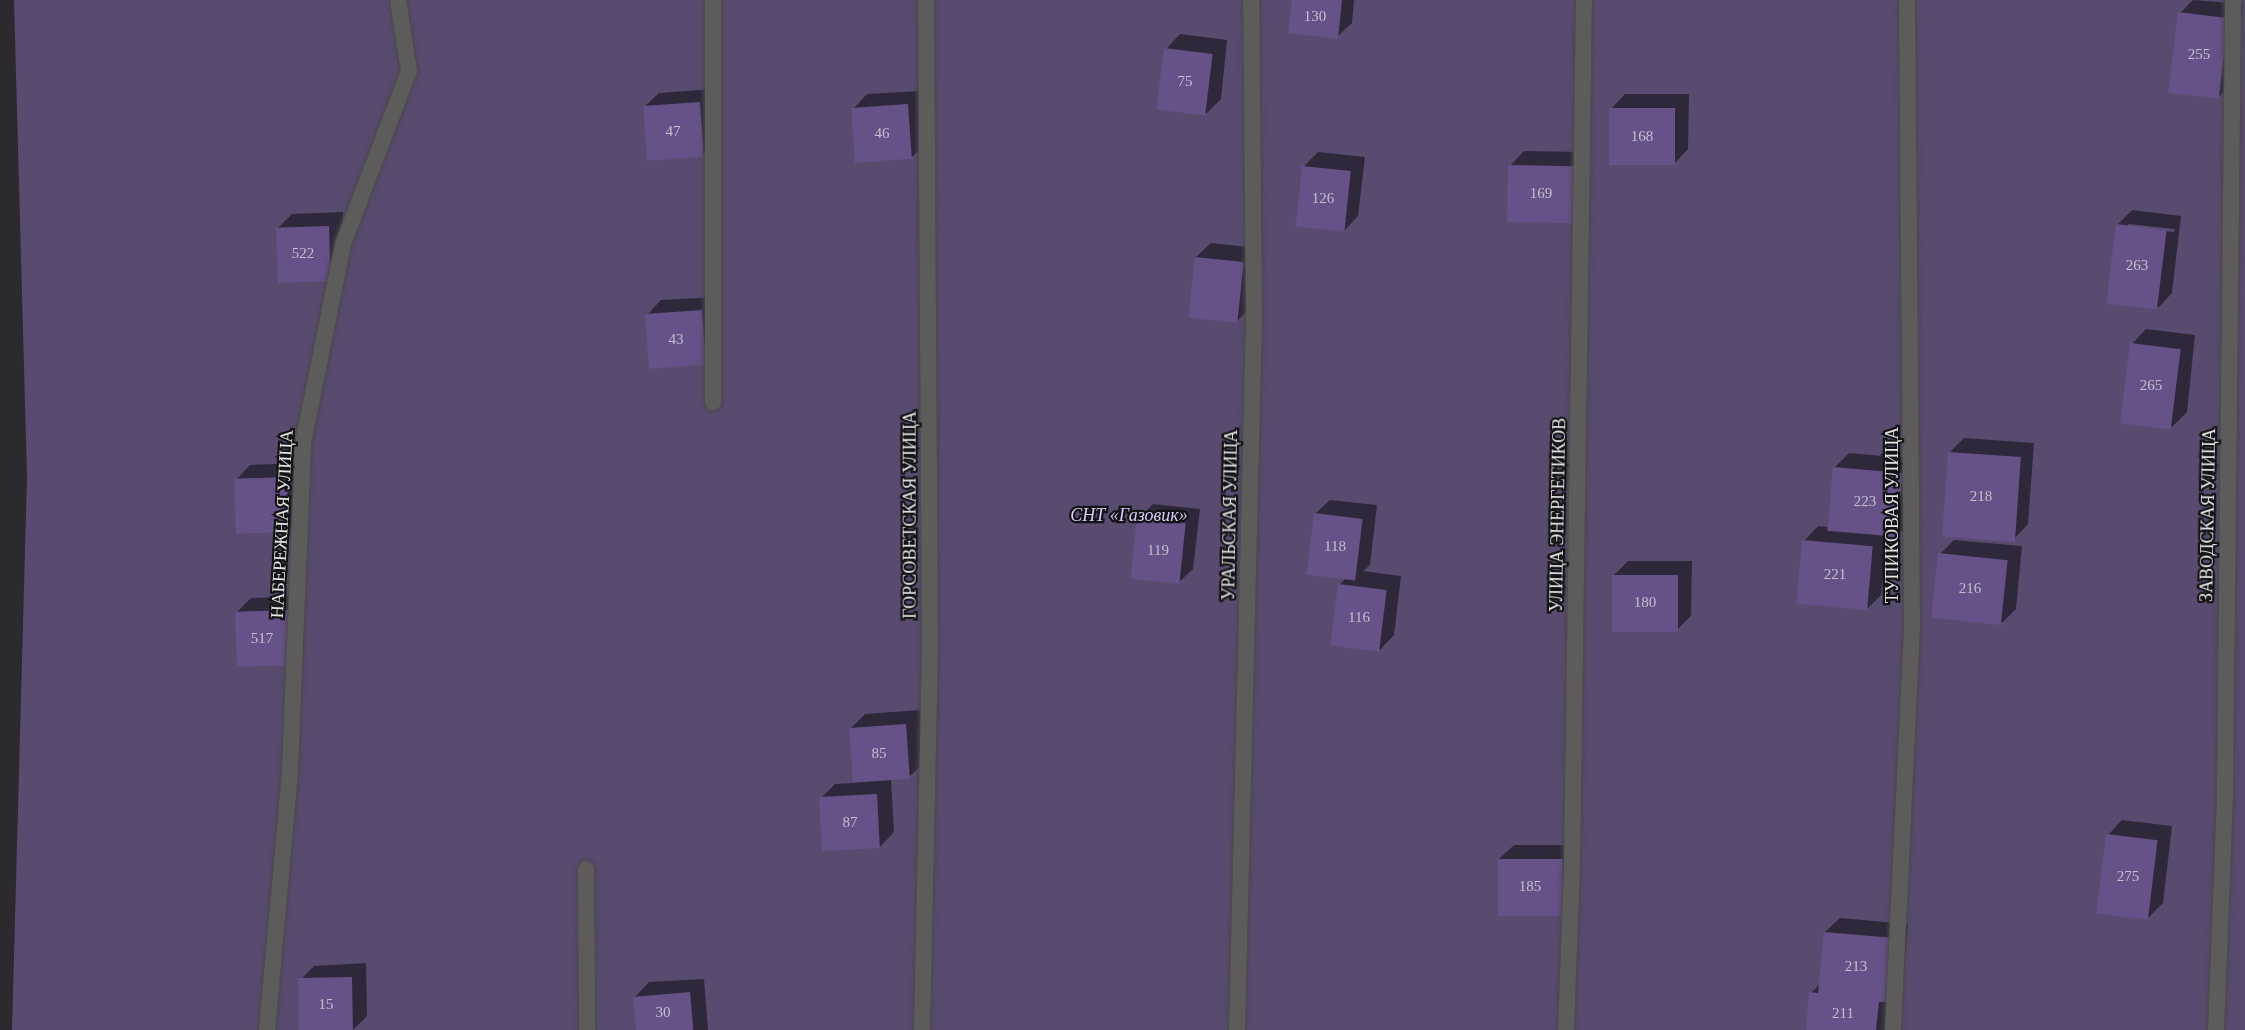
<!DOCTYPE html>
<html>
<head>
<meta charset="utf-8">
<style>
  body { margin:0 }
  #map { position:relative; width:2245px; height:1030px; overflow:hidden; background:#2c2a2f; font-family:Georgia,serif }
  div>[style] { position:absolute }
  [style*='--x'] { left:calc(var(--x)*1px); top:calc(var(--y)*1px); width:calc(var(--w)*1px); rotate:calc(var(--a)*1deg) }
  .green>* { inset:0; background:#594b70 }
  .shadow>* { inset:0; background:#0007 }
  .building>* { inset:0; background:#675189; transform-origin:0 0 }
  .roads { filter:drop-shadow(0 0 2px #49484c) drop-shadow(0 0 2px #49484c) }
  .service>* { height:16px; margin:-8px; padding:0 8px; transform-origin:8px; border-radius:8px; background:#5d5c5a }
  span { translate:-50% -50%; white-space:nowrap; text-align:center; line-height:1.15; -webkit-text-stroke:4.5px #141315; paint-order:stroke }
  .number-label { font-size:15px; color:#c5becf }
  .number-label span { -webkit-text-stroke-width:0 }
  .street-label { font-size:18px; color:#e4e3e6 }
  .park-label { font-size:18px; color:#dccafd; font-style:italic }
</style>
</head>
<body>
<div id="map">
  <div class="green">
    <i style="clip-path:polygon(14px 0,2245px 0,2245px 1030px,12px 1030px,27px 477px)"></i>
  </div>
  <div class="shadow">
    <i style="clip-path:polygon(1293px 0,1354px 0,1352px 23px,1337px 37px)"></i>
    <i style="clip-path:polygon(2193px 0,2243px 4px,2234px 81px,2220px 96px,2180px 13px)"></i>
    <i style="clip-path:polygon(1180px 34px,1227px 40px,1221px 99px,1206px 114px,1166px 49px)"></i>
    <i style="clip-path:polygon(714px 89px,718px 141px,703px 155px,644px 107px,659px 93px)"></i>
    <i style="clip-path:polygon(922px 91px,926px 143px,912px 157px,853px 109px,867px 94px)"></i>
    <i style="clip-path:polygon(1625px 94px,1689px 94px,1688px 149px,1674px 164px,1611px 109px)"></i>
    <i style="clip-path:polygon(1524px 151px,1588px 152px,1587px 206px,1510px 166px)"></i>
    <i style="clip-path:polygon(1318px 152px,1365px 157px,1358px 216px,1344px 231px,1304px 166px)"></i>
    <i style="clip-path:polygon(evenodd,2132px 210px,2181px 216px,2172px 293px,2158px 308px,2117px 225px,2132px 210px,2128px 224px,2175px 229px,2174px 232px,2128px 227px,2128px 224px)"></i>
    <i style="clip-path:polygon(343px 212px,345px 265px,330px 279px,277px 229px,292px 214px)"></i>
    <i style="clip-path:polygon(1211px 243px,1258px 248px,1251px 307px,1236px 322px,1196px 257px)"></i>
    <i style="clip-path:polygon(716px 297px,706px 363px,647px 315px,661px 300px)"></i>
    <i style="clip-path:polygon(2146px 329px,2195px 335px,2187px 412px,2172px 427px,2132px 344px)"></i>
    <i style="clip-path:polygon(1964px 438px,2034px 443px,2028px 524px,2014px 539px,1949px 453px)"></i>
    <i style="clip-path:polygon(1849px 453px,1917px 459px,1911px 522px,1897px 536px,1887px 535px,1881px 595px,1867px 609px,1804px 541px,1818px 526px,1829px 527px,1834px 468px)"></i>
    <i style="clip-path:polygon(301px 463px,303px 515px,289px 530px,236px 480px,250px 465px)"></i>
    <i style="clip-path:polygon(1330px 500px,1377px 505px,1370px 565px,1363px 571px,1401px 576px,1394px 635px,1380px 650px,1339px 585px,1346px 578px,1315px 514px)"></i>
    <i style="clip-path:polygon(1153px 504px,1200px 509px,1193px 569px,1178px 583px,1138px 519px)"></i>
    <i style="clip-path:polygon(1954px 540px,2022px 546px,2016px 609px,2002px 623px,1940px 554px)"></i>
    <i style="clip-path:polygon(1628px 561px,1692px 561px,1691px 616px,1677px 630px,1614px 575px)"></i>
    <i style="clip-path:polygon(302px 596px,304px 649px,289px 664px,236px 613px,251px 598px)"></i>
    <i style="clip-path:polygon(920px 710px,924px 763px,909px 777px,891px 779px,894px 832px,880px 847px,821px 798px,835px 784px,854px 783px,850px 729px,865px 714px)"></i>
    <i style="clip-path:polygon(2122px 820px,2172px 826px,2163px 903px,2148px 918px,2108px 835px)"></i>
    <i style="clip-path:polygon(1514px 845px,1577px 845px,1562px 915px,1499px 859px)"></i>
    <i style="clip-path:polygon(1840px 918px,1908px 924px,1903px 986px,1889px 1030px,1807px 1030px,1811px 993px,1821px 983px,1825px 932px)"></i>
    <i style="clip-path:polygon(366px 963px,367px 1016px,353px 1030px,302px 1030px,300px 980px,314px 966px)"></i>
    <i style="clip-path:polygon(704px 979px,708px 1030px,637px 1030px,635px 997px,649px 982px)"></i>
  </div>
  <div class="building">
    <i style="clip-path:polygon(1292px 0,1342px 0,1338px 39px,1288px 33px)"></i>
    <i style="left:2178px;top:12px;width:51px;height:81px;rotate:7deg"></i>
    <i style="left:1164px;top:48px;width:49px;height:62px;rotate:7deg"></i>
    <i style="left:700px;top:102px;width:55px;height:57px;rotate:86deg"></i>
    <i style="left:908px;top:104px;width:55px;height:57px;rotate:86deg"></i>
    <i style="left:1609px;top:108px;width:66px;height:57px"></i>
    <i style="left:1508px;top:165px;width:66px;height:57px;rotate:1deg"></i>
    <i style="left:1302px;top:166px;width:49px;height:61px;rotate:6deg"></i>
    <i style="left:2116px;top:224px;width:51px;height:80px;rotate:7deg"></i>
    <i style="left:329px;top:226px;width:55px;height:53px;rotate:88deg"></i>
    <i style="left:1195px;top:257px;width:49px;height:61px;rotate:6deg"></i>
    <i style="left:702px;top:310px;width:55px;height:57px;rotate:86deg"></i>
    <i style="left:2130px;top:343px;width:51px;height:81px;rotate:7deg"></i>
    <i style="left:1948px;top:452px;width:73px;height:85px;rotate:4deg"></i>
    <i style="left:1833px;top:467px;width:70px;height:64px;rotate:5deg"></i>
    <i style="left:287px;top:477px;width:55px;height:53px;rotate:88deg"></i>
    <i style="left:1314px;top:513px;width:49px;height:62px;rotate:7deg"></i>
    <i style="left:1137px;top:518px;width:49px;height:61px;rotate:6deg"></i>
    <i style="left:1802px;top:540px;width:71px;height:64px;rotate:5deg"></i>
    <i style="left:1938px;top:553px;width:70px;height:65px;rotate:6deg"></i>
    <i style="left:1612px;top:575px;width:66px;height:57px"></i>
    <i style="left:1338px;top:584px;width:49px;height:62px;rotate:7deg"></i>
    <i style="left:288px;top:610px;width:55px;height:53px;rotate:88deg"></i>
    <i style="left:906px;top:724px;width:55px;height:57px;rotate:86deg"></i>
    <i style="left:877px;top:794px;width:54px;height:58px;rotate:87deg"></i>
    <i style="left:2106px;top:834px;width:52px;height:80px;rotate:7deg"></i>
    <i style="left:1498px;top:859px;width:65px;height:57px"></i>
    <i style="clip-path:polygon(1824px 932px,1894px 938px,1889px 1002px,1879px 1002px,1876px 1030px,1806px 1030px,1809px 992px,1818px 993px)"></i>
    <i style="left:352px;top:977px;width:53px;height:54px;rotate:89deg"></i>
    <i style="left:690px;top:992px;width:38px;height:57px;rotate:85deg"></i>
  </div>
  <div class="roads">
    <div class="service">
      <i style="--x:713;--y:0;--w:402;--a:90"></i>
      <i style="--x:586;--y:869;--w:161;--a:89.6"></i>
      <i style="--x:267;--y:1030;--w:261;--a:-84.9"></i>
      <i style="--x:290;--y:770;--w:327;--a:-87.7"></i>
      <i style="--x:303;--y:443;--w:203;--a:-78.6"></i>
      <i style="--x:343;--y:244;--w:185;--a:-69.1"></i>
      <i style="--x:409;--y:71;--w:72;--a:-98.8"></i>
      <i style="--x:922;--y:1030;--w:387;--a:-88.8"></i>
      <i style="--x:930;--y:643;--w:643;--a:-90.36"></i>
      <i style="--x:1237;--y:1030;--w:713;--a:-88.63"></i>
      <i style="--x:1254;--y:317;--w:317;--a:-90.5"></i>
      <i style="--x:1566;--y:1030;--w:164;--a:-87.9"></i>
      <i style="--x:1572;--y:866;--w:866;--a:-89.21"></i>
      <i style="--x:1893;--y:1030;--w:406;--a:-87.3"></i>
      <i style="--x:1912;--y:624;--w:624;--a:-90.46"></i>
      <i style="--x:2216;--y:1030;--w:236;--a:-87.8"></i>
      <i style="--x:2225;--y:794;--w:794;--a:-89.42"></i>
    </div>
  </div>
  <div class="number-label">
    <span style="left:1315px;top:17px">130</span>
    <span style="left:2199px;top:55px">255</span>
    <span style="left:1185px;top:82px">75</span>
    <span style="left:673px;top:132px">47</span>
    <span style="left:882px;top:134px">46</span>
    <span style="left:1642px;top:137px">168</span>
    <span style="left:1541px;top:194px">169</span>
    <span style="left:1323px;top:199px">126</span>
    <span style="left:303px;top:254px">522</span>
    <span style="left:2137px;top:266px">263</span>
    <span style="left:676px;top:340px">43</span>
    <span style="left:2151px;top:386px">265</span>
    <span style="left:1981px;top:497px">218</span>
    <span style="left:1865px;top:502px">223</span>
    <span style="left:1335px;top:547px">118</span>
    <span style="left:1158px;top:551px">119</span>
    <span style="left:1835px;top:575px">221</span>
    <span style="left:1970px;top:589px">216</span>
    <span style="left:1645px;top:603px">180</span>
    <span style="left:1359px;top:618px">116</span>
    <span style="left:262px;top:639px">517</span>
    <span style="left:879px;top:754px">85</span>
    <span style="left:850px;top:823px">87</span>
    <span style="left:2128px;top:877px">275</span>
    <span style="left:1530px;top:887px">185</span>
    <span style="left:1856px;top:967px">213</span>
    <span style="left:326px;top:1005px">15</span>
    <span style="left:663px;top:1013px">30</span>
    <span style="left:1843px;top:1014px">211</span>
  </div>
  <div class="street-label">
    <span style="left:910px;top:515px;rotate:-90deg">ГОРСОВЕТСКАЯ УЛИЦА</span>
    <span style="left:1230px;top:515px;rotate:-89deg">УРАЛЬСКАЯ УЛИЦА</span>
    <span style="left:1558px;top:515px;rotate:-89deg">УЛИЦА ЭНЕРГЕТИКОВ</span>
    <span style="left:1892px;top:515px;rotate:-90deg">ТУПИКОВАЯ УЛИЦА</span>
    <span style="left:2208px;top:515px;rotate:-89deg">ЗАВОДСКАЯ УЛИЦА</span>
    <span style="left:282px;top:524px;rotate:-87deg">НАБЕРЕЖНАЯ УЛИЦА</span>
  </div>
  <div class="park-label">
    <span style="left:1129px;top:515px">СНТ «Газовик»</span>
  </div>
</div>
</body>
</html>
